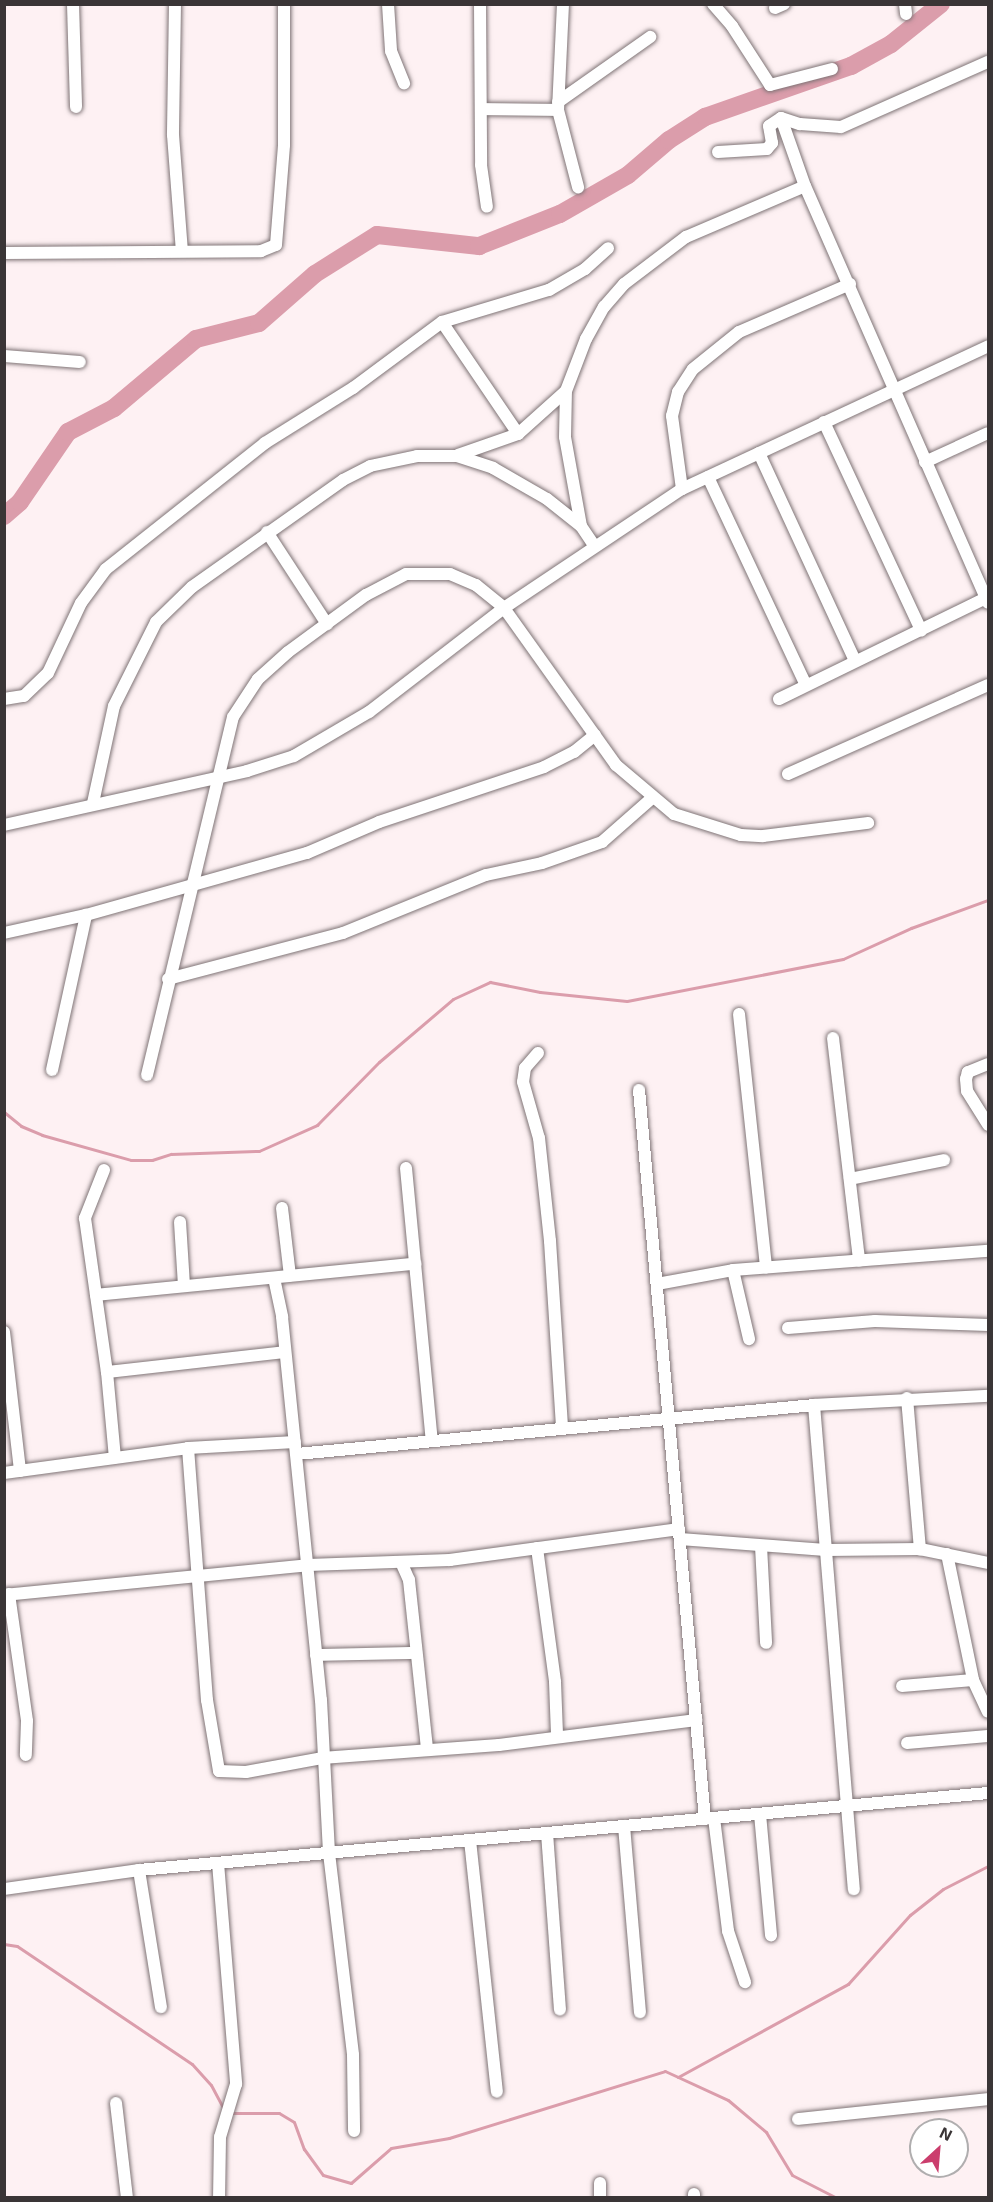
<!DOCTYPE html>
<html>
<head>
<meta charset="utf-8">
<style>
  body { margin:0 }
  #map { position:relative; width:993px; height:2202px; overflow:hidden; background:#fef1f3; font-family:"Exo 2",sans-serif }
  div>[style] { position:absolute }
  [style*='--x'] { left:calc(var(--x)*1px); top:calc(var(--y)*1px); width:calc(var(--w)*1px); rotate:calc(var(--a)*1deg) }
  .stream>* { height:3px; margin:-1.5px; padding:0 1.5px; transform-origin:1.5px; border-radius:1.5px; background:#db9dab }
  .river>* { height:18px; margin:-9px; padding:0 9px; transform-origin:9px; border-radius:9px; background:#db9dab }
  .roads { filter:drop-shadow(0 0 2px #7f7476) drop-shadow(0 0 2px #7f7476) }
  .street>* { height:12px; margin:-6px; padding:0 6px; transform-origin:6px; border-radius:6px; background:#fff }
  span { translate:-50% -50%; white-space:nowrap; text-align:center; line-height:1.15; -webkit-text-stroke:4.5px #fff; paint-order:stroke }
  .frame { position:absolute; inset:0; border:6px solid #3a3536; pointer-events:none }
  .north { position:absolute; left:909px; top:2118px; width:60px; height:60px; box-sizing:border-box; background:#fff; border:2px solid #b0aeaf; border-radius:50%; rotate:26deg; font-size:16px; font-weight:700; line-height:24px; text-align:center; color:#3a3536 }
  .north::after { content:''; display:block; margin:auto; width:21px; height:27px; background:#cb3e6d; clip-path:polygon(50% 0,100% 100%,50% 72%,0 100%) }
</style>
</head>
<body>
<div id="map">
  <div class="stream">
    <i style="--x:4;--y:1112;--w:22;--a:39"></i>
    <i style="--x:21;--y:1126;--w:23;--a:23"></i>
    <i style="--x:42;--y:1135;--w:92;--a:15.7"></i>
    <i style="--x:131;--y:1160;--w:21;--a:0"></i>
    <i style="--x:152;--y:1160;--w:20;--a:-18"></i>
    <i style="--x:171;--y:1154;--w:88;--a:-2"></i>
    <i style="--x:259;--y:1151;--w:64;--a:-24.1"></i>
    <i style="--x:317;--y:1125;--w:88;--a:-45.5"></i>
    <i style="--x:379;--y:1062;--w:97;--a:-40.4"></i>
    <i style="--x:453;--y:999;--w:41;--a:-24.7"></i>
    <i style="--x:490;--y:982;--w:51;--a:11.3"></i>
    <i style="--x:540;--y:992;--w:87;--a:5.9"></i>
    <i style="--x:627;--y:1001;--w:220;--a:-11"></i>
    <i style="--x:843;--y:959;--w:75;--a:-24.5"></i>
    <i style="--x:911;--y:928;--w:82;--a:-20"></i>
    <i style="--x:4;--y:1944;--w:13;--a:9"></i>
    <i style="--x:17;--y:1946;--w:211;--a:34"></i>
    <i style="--x:192;--y:2064;--w:28;--a:48"></i>
    <i style="--x:211;--y:2085;--w:27;--a:62"></i>
    <i style="--x:678;--y:2077;--w:194;--a:-28.7"></i>
    <i style="--x:848;--y:1984;--w:93;--a:-48.1"></i>
    <i style="--x:910;--y:1915;--w:42;--a:-38.2"></i>
    <i style="--x:943;--y:1889;--w:51;--a:-27.1"></i>
    <i style="--x:229;--y:2113;--w:50;--a:0"></i>
    <i style="--x:279;--y:2113;--w:17;--a:31"></i>
    <i style="--x:294;--y:2122;--w:29;--a:70"></i>
    <i style="--x:304;--y:2149;--w:32;--a:54"></i>
    <i style="--x:323;--y:2175;--w:29;--a:16"></i>
    <i style="--x:351;--y:2183;--w:53;--a:-41.2"></i>
    <i style="--x:391;--y:2148;--w:59;--a:-9.8"></i>
    <i style="--x:449;--y:2138;--w:226;--a:-17.2"></i>
    <i style="--x:665;--y:2071;--w:69;--a:24.7"></i>
    <i style="--x:728;--y:2100;--w:50;--a:40.1"></i>
    <i style="--x:766;--y:2132;--w:50;--a:58.8"></i>
    <i style="--x:792;--y:2175;--w:51;--a:27.1"></i>
  </div>
  <div class="river">
    <i style="--x:4;--y:516;--w:21;--a:-41"></i>
    <i style="--x:20;--y:502;--w:85;--a:-55.6"></i>
    <i style="--x:68;--y:432;--w:52;--a:-27.6"></i>
    <i style="--x:114;--y:408;--w:107;--a:-40.1"></i>
    <i style="--x:196;--y:339;--w:65;--a:-14.3"></i>
    <i style="--x:259;--y:323;--w:74;--a:-41.2"></i>
    <i style="--x:315;--y:274;--w:73;--a:-32.2"></i>
    <i style="--x:377;--y:235;--w:103;--a:6.2"></i>
    <i style="--x:479;--y:246;--w:87;--a:-21.6"></i>
    <i style="--x:560;--y:214;--w:78;--a:-29.8"></i>
    <i style="--x:628;--y:175;--w:54;--a:-40.5"></i>
    <i style="--x:669;--y:140;--w:43;--a:-32.6"></i>
    <i style="--x:705;--y:117;--w:155;--a:-19.3"></i>
    <i style="--x:851;--y:66;--w:46;--a:-28.8"></i>
    <i style="--x:891;--y:44;--w:64;--a:-38.7"></i>
  </div>
  <div class="roads">
    <div class="street">
      <i style="--x:73;--y:4;--w:103;--a:88.3"></i>
      <i style="--x:175;--y:4;--w:131;--a:90.9"></i>
      <i style="--x:173;--y:135;--w:116;--a:85.6"></i>
      <i style="--x:388;--y:4;--w:47;--a:86.3"></i>
      <i style="--x:391;--y:51;--w:35;--a:68"></i>
      <i style="--x:480;--y:4;--w:161;--a:89.6"></i>
      <i style="--x:481;--y:165;--w:42;--a:81.9"></i>
      <i style="--x:563;--y:4;--w:106;--a:92.7"></i>
      <i style="--x:558;--y:110;--w:80;--a:75.4"></i>
      <i style="--x:713;--y:4;--w:29;--a:49"></i>
      <i style="--x:732;--y:26;--w:70;--a:57.2"></i>
      <i style="--x:770;--y:85;--w:64;--a:-14.5"></i>
      <i style="--x:905;--y:4;--w:10;--a:84"></i>
      <i style="--x:775;--y:8;--w:10;--a:-24"></i>
      <i style="--x:558;--y:102;--w:113;--a:-35.2"></i>
      <i style="--x:481;--y:109;--w:77;--a:0.7"></i>
      <i style="--x:781;--y:118;--w:72;--a:70.6"></i>
      <i style="--x:805;--y:186;--w:455;--a:66.3"></i>
      <i style="--x:718;--y:152;--w:49;--a:-3.5"></i>
      <i style="--x:767;--y:149;--w:8;--a:-50"></i>
      <i style="--x:772;--y:143;--w:17;--a:-100"></i>
      <i style="--x:769;--y:126;--w:14;--a:-34"></i>
      <i style="--x:781;--y:118;--w:20;--a:18"></i>
      <i style="--x:800;--y:124;--w:41;--a:4.2"></i>
      <i style="--x:841;--y:127;--w:161;--a:-23.9"></i>
      <i style="--x:4;--y:253;--w:257;--a:-0.4"></i>
      <i style="--x:261;--y:251;--w:16;--a:-22"></i>
      <i style="--x:276;--y:245;--w:100;--a:-85.4"></i>
      <i style="--x:284;--y:145;--w:141;--a:-90"></i>
      <i style="--x:442;--y:322;--w:135;--a:55.8"></i>
      <i style="--x:4;--y:356;--w:76;--a:4.5"></i>
      <i style="--x:824;--y:422;--w:230;--a:65"></i>
      <i style="--x:759;--y:453;--w:229;--a:65.2"></i>
      <i style="--x:458;--y:455;--w:64;--a:-19.3"></i>
      <i style="--x:518;--y:434;--w:64;--a:-41.9"></i>
      <i style="--x:925;--y:462;--w:69;--a:-24.7"></i>
      <i style="--x:708;--y:477;--w:230;--a:64.8"></i>
      <i style="--x:682;--y:489;--w:74;--a:-97.8"></i>
      <i style="--x:672;--y:416;--w:25;--a:-76"></i>
      <i style="--x:678;--y:392;--w:27;--a:-57"></i>
      <i style="--x:693;--y:369;--w:59;--a:-38.8"></i>
      <i style="--x:739;--y:332;--w:121;--a:-23.4"></i>
      <i style="--x:581;--y:526;--w:90;--a:-100.2"></i>
      <i style="--x:565;--y:437;--w:46;--a:-88.8"></i>
      <i style="--x:566;--y:391;--w:56;--a:-69"></i>
      <i style="--x:586;--y:339;--w:37;--a:-61"></i>
      <i style="--x:604;--y:307;--w:30;--a:-49"></i>
      <i style="--x:624;--y:284;--w:78;--a:-37.2"></i>
      <i style="--x:686;--y:237;--w:129;--a:-23.2"></i>
      <i style="--x:267;--y:532;--w:110;--a:56.9"></i>
      <i style="--x:4;--y:699;--w:20;--a:-9"></i>
      <i style="--x:24;--y:696;--w:33;--a:-44"></i>
      <i style="--x:48;--y:673;--w:77;--a:-64.8"></i>
      <i style="--x:81;--y:603;--w:42;--a:-53.7"></i>
      <i style="--x:106;--y:569;--w:203;--a:-38.4"></i>
      <i style="--x:265;--y:443;--w:104;--a:-32"></i>
      <i style="--x:353;--y:388;--w:111;--a:-36.6"></i>
      <i style="--x:442;--y:322;--w:112;--a:-16.7"></i>
      <i style="--x:549;--y:290;--w:42;--a:-30.3"></i>
      <i style="--x:585;--y:269;--w:31;--a:-42"></i>
      <i style="--x:779;--y:699;--w:230;--a:-26"></i>
      <i style="--x:788;--y:774;--w:219;--a:-24"></i>
      <i style="--x:93;--y:803;--w:99;--a:-77.8"></i>
      <i style="--x:114;--y:706;--w:94;--a:-63.4"></i>
      <i style="--x:156;--y:622;--w:50;--a:-44.2"></i>
      <i style="--x:192;--y:587;--w:185;--a:-35.3"></i>
      <i style="--x:343;--y:480;--w:30;--a:-27"></i>
      <i style="--x:370;--y:466;--w:48;--a:-12"></i>
      <i style="--x:417;--y:456;--w:40;--a:0"></i>
      <i style="--x:457;--y:456;--w:38;--a:18"></i>
      <i style="--x:493;--y:468;--w:62;--a:29.9"></i>
      <i style="--x:547;--y:499;--w:43;--a:38.5"></i>
      <i style="--x:581;--y:526;--w:23;--a:56"></i>
      <i style="--x:4;--y:825;--w:249;--a:-12.5"></i>
      <i style="--x:247;--y:771;--w:49;--a:-17.7"></i>
      <i style="--x:294;--y:756;--w:87;--a:-30.4"></i>
      <i style="--x:369;--y:712;--w:170;--a:-37.6"></i>
      <i style="--x:504;--y:608;--w:214;--a:-33.8"></i>
      <i style="--x:682;--y:489;--w:338;--a:-25"></i>
      <i style="--x:4;--y:933;--w:84;--a:-12.4"></i>
      <i style="--x:86;--y:915;--w:230;--a:-15.7"></i>
      <i style="--x:307;--y:853;--w:78;--a:-23.3"></i>
      <i style="--x:379;--y:822;--w:174;--a:-18.4"></i>
      <i style="--x:544;--y:767;--w:34;--a:-27"></i>
      <i style="--x:574;--y:752;--w:27;--a:-39"></i>
      <i style="--x:168;--y:979;--w:181;--a:-14.7"></i>
      <i style="--x:343;--y:933;--w:154;--a:-22.1"></i>
      <i style="--x:486;--y:875;--w:57;--a:-12.1"></i>
      <i style="--x:542;--y:863;--w:64;--a:-19.3"></i>
      <i style="--x:602;--y:842;--w:67;--a:-41.3"></i>
      <i style="--x:739;--y:1014;--w:255;--a:83.9"></i>
      <i style="--x:833;--y:1038;--w:224;--a:83.3"></i>
      <i style="--x:538;--y:1053;--w:20;--a:131"></i>
      <i style="--x:525;--y:1068;--w:14;--a:98"></i>
      <i style="--x:523;--y:1082;--w:58;--a:74.1"></i>
      <i style="--x:539;--y:1138;--w:104;--a:83.9"></i>
      <i style="--x:550;--y:1241;--w:187;--a:86.3"></i>
      <i style="--x:988;--y:1064;--w:22;--a:158"></i>
      <i style="--x:968;--y:1072;--w:7;--a:106"></i>
      <i style="--x:966;--y:1079;--w:12;--a:85"></i>
      <i style="--x:967;--y:1091;--w:40;--a:58"></i>
      <i style="--x:52;--y:1070;--w:159;--a:-77.6"></i>
      <i style="--x:147;--y:1075;--w:368;--a:-76.5"></i>
      <i style="--x:233;--y:717;--w:45;--a:-56.7"></i>
      <i style="--x:258;--y:679;--w:40;--a:-42"></i>
      <i style="--x:288;--y:652;--w:97;--a:-36.2"></i>
      <i style="--x:366;--y:595;--w:45;--a:-27.7"></i>
      <i style="--x:406;--y:574;--w:44;--a:0"></i>
      <i style="--x:450;--y:574;--w:28;--a:23"></i>
      <i style="--x:476;--y:585;--w:36;--a:39"></i>
      <i style="--x:504;--y:608;--w:193;--a:54.5"></i>
      <i style="--x:616;--y:765;--w:76;--a:40.2"></i>
      <i style="--x:674;--y:814;--w:70;--a:17.4"></i>
      <i style="--x:741;--y:835;--w:22;--a:3"></i>
      <i style="--x:763;--y:836;--w:106;--a:-7.1"></i>
      <i style="--x:639;--y:1090;--w:732;--a:84.83"></i>
      <i style="--x:406;--y:1168;--w:274;--a:84.6"></i>
      <i style="--x:104;--y:1170;--w:52;--a:111.6"></i>
      <i style="--x:85;--y:1218;--w:156;--a:81.9"></i>
      <i style="--x:107;--y:1372;--w:86;--a:84.7"></i>
      <i style="--x:850;--y:1179;--w:96;--a:-11.4"></i>
      <i style="--x:282;--y:1208;--w:68;--a:83.3"></i>
      <i style="--x:180;--y:1222;--w:64;--a:86.4"></i>
      <i style="--x:733;--y:1270;--w:71;--a:76.9"></i>
      <i style="--x:274;--y:1278;--w:40;--a:78"></i>
      <i style="--x:282;--y:1317;--w:385;--a:84.2"></i>
      <i style="--x:321;--y:1700;--w:153;--a:87"></i>
      <i style="--x:329;--y:1853;--w:203;--a:83.2"></i>
      <i style="--x:353;--y:2055;--w:76;--a:89.2"></i>
      <i style="--x:657;--y:1284;--w:77;--a:-10.4"></i>
      <i style="--x:733;--y:1270;--w:256;--a:-4.3"></i>
      <i style="--x:96;--y:1295;--w:321;--a:-5.6"></i>
      <i style="--x:788;--y:1328;--w:87;--a:-4.6"></i>
      <i style="--x:875;--y:1321;--w:113;--a:2"></i>
      <i style="--x:4;--y:1332;--w:140;--a:83.4"></i>
      <i style="--x:107;--y:1372;--w:179;--a:-6.4"></i>
      <i style="--x:907;--y:1398;--w:152;--a:85.1"></i>
      <i style="--x:814;--y:1405;--w:486;--a:85.3"></i>
      <i style="--x:188;--y:1448;--w:253;--a:85.7"></i>
      <i style="--x:207;--y:1700;--w:72;--a:80.4"></i>
      <i style="--x:219;--y:1771;--w:27;--a:2"></i>
      <i style="--x:246;--y:1772;--w:77;--a:-10.4"></i>
      <i style="--x:322;--y:1758;--w:177;--a:-4.2"></i>
      <i style="--x:499;--y:1745;--w:199;--a:-7.2"></i>
      <i style="--x:297;--y:1454;--w:519;--a:-5.41"></i>
      <i style="--x:814;--y:1405;--w:174;--a:-3"></i>
      <i style="--x:4;--y:1473;--w:186;--a:-7.7"></i>
      <i style="--x:188;--y:1448;--w:107;--a:-3.2"></i>
      <i style="--x:680;--y:1539;--w:146;--a:4.3"></i>
      <i style="--x:826;--y:1550;--w:94;--a:-0.6"></i>
      <i style="--x:920;--y:1549;--w:69;--a:11.6"></i>
      <i style="--x:761;--y:1546;--w:97;--a:87"></i>
      <i style="--x:537;--y:1548;--w:135;--a:82.3"></i>
      <i style="--x:555;--y:1682;--w:53;--a:87.8"></i>
      <i style="--x:947;--y:1554;--w:129;--a:78.3"></i>
      <i style="--x:973;--y:1680;--w:35;--a:65"></i>
      <i style="--x:401;--y:1562;--w:20;--a:66"></i>
      <i style="--x:409;--y:1580;--w:170;--a:83.9"></i>
      <i style="--x:9;--y:1594;--w:128;--a:81.9"></i>
      <i style="--x:27;--y:1721;--w:34;--a:92"></i>
      <i style="--x:4;--y:1595;--w:305;--a:-5.6"></i>
      <i style="--x:308;--y:1565;--w:142;--a:-2"></i>
      <i style="--x:450;--y:1560;--w:231;--a:-7.7"></i>
      <i style="--x:316;--y:1655;--w:99;--a:-1.2"></i>
      <i style="--x:902;--y:1686;--w:71;--a:-4.8"></i>
      <i style="--x:907;--y:1743;--w:81;--a:-4.9"></i>
      <i style="--x:760;--y:1814;--w:122;--a:84.8"></i>
      <i style="--x:714;--y:1818;--w:114;--a:82.9"></i>
      <i style="--x:728;--y:1931;--w:54;--a:71.6"></i>
      <i style="--x:624;--y:1826;--w:187;--a:85.1"></i>
      <i style="--x:547;--y:1833;--w:177;--a:85.8"></i>
      <i style="--x:470;--y:1840;--w:253;--a:83.9"></i>
      <i style="--x:218;--y:1863;--w:222;--a:85.3"></i>
      <i style="--x:236;--y:2084;--w:55;--a:106.8"></i>
      <i style="--x:220;--y:2137;--w:61;--a:90.9"></i>
      <i style="--x:139;--y:1870;--w:139;--a:80.9"></i>
      <i style="--x:4;--y:1889;--w:136;--a:-8"></i>
      <i style="--x:139;--y:1870;--w:852;--a:-5.18"></i>
      <i style="--x:116;--y:2103;--w:96;--a:83.4"></i>
      <i style="--x:798;--y:2119;--w:191;--a:-6"></i>
      <i style="--x:694;--y:2194;--w:4;--a:90"></i>
      <i style="--x:600;--y:2198;--w:15;--a:-90"></i>
    </div>
  </div>
  <div class="frame"></div>
  <div class="north">N</div>
</div>
</body>
</html>
